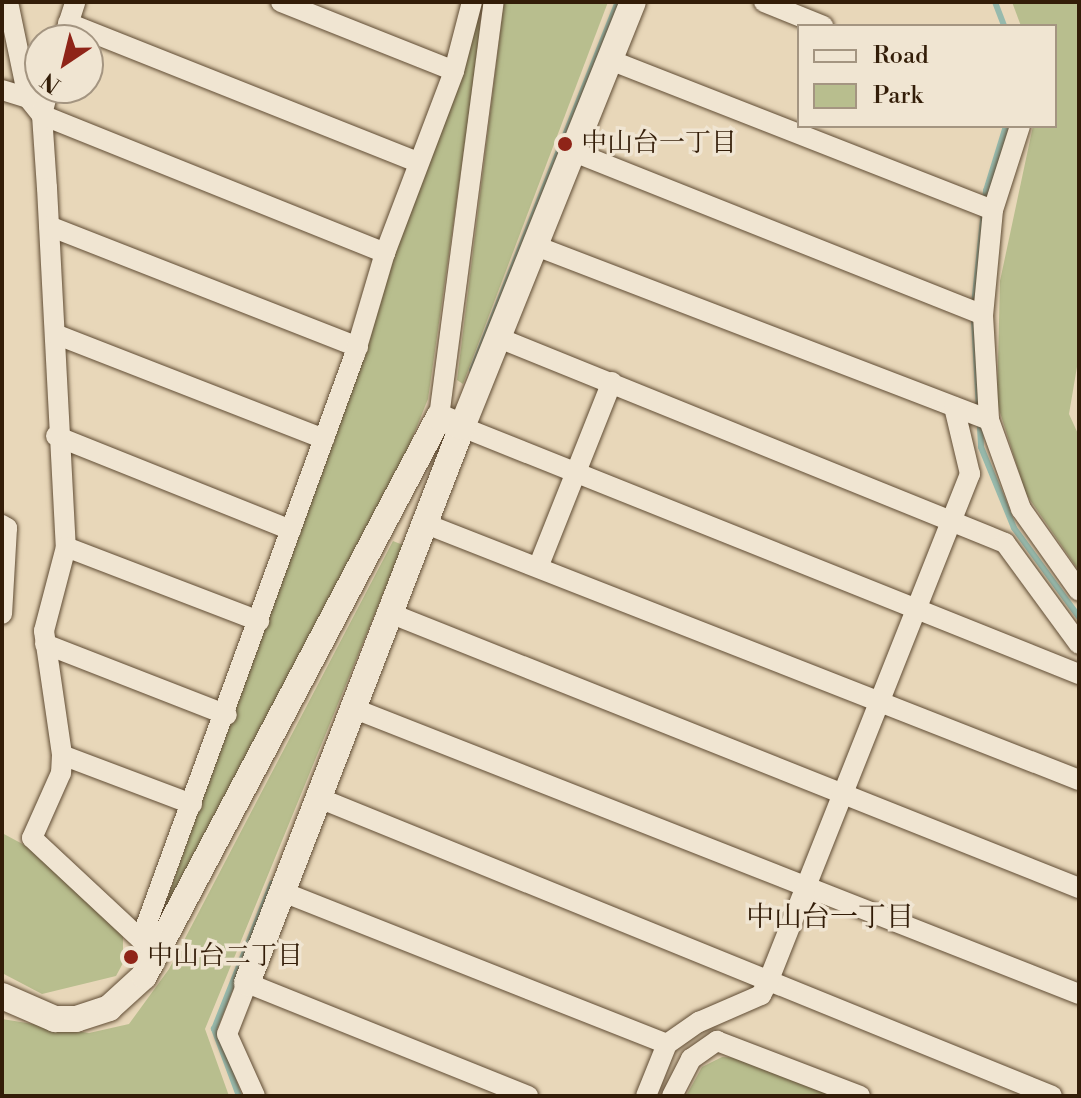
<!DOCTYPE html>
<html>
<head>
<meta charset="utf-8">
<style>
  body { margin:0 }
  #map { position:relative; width:1081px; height:1098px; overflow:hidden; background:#e8d7b9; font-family:"Libre Bodoni","Noto Serif JP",serif }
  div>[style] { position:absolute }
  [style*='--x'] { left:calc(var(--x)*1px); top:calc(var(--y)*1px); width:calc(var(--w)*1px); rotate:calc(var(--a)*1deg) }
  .green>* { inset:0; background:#b8be8e }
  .stream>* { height:6px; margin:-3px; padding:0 3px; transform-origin:3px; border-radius:3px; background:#97baad }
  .roads { filter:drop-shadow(0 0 2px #604c34) drop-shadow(0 0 2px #604c34) }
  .minor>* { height:20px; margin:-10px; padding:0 10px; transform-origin:10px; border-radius:10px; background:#f0e5d2 }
  .tertiary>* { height:26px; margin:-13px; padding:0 13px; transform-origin:13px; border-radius:13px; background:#f0e5d2 }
  .dots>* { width:22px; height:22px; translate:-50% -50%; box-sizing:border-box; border:4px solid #f0e5d2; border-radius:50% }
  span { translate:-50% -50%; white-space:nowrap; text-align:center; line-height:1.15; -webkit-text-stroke:7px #f0e5d2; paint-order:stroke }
  .poi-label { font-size:26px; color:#331d08 }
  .left { translate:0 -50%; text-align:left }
  .neighbourhood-label { font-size:28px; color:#331d08 }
  .frame { position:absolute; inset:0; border:4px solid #331d08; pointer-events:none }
  .legend { position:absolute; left:797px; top:24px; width:260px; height:104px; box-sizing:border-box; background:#f0e5d2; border:2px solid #a49581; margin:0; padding:10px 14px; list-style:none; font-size:24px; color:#331d08 }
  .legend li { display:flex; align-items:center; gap:16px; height:40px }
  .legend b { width:40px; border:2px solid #a49581 }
  .north { position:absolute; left:24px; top:24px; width:80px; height:80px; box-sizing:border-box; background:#f0e5d2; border:2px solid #a49581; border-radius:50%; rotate:215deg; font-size:22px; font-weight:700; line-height:32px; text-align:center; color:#331d08 }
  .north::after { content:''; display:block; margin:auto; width:28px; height:36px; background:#8f2418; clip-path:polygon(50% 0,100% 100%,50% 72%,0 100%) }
</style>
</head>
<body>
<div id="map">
  <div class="green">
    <i style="clip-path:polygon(504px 2px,608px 2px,463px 384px,457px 380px)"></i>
    <i style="clip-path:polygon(1012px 2px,1079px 2px,1079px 355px,1069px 414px,1079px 436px,1079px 571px,1026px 494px,997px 403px,1000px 281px,1033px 126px,1055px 126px,1055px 26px,1021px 26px)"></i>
    <i style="clip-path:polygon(478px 15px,481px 31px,428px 399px,407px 451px,157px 928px)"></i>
    <i style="clip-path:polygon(393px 541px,403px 545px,205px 1029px,229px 1096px,2px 1096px,2px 1019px,89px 1033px,129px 1024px,169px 969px)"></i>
    <i style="clip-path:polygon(2px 833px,30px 848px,123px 932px,123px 963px,116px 976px,42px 994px,2px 973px)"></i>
    <i style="clip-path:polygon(722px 1057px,740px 1058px,835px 1096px,686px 1096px,702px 1067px)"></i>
  </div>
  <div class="stream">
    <i style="--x:995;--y:2;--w:26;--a:69"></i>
    <i style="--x:974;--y:305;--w:115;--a:-84"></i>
    <i style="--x:986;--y:191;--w:68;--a:-72.9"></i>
    <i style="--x:974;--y:320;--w:127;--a:86.8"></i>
    <i style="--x:981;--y:447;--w:87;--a:67.8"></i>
    <i style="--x:1014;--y:528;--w:110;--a:53.9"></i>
    <i style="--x:472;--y:370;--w:396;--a:-68.4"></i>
    <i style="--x:239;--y:1096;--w:72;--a:-110.5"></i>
    <i style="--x:214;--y:1029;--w:157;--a:-68.3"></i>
  </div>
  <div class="roads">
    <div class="minor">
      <i style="--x:8;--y:2;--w:98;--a:78.2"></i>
      <i style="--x:28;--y:98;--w:22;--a:51"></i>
      <i style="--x:42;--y:115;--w:73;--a:86.1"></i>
      <i style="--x:47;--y:188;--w:360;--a:87"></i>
      <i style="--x:66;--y:547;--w:87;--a:104.7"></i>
      <i style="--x:44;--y:631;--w:125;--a:81.7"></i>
      <i style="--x:62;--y:755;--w:139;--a:20.7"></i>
      <i style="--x:281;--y:2;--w:186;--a:21.7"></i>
      <i style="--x:764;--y:2;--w:64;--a:22.1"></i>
      <i style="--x:68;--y:23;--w:377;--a:21.7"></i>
      <i style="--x:63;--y:40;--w:40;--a:-72"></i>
      <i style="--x:610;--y:60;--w:411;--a:21.4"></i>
      <i style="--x:49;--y:88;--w:28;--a:105"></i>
      <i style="--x:42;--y:115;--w:370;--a:21.9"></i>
      <i style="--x:2;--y:90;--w:27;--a:17"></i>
      <i style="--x:1020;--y:126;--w:88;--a:107.8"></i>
      <i style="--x:993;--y:210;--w:105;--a:95.4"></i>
      <i style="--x:983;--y:315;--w:105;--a:86.7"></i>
      <i style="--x:989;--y:420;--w:95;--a:70.2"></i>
      <i style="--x:1021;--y:509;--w:100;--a:54.7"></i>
      <i style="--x:574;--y:152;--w:440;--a:21.7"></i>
      <i style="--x:49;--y:226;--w:332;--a:21.4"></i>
      <i style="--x:536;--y:246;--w:485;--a:21"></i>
      <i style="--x:55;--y:334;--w:289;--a:21.3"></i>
      <i style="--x:499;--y:338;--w:546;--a:22.05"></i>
      <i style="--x:1005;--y:543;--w:125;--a:53.8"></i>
      <i style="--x:439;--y:417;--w:419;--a:-82.5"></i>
      <i style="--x:462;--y:427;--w:665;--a:21.82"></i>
      <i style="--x:56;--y:436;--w:253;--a:21.8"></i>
      <i style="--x:426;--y:524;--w:701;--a:21.41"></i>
      <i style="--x:2;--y:525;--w:6;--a:31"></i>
      <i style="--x:7;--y:528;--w:86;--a:93.3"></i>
      <i style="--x:66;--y:547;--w:207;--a:21"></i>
      <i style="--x:539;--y:565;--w:197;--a:-68.3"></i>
      <i style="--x:392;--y:614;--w:740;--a:21.74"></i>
      <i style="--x:45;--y:644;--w:195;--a:21.3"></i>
      <i style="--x:355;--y:709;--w:778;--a:21.49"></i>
      <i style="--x:62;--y:755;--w:18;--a:93"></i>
      <i style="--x:61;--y:773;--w:71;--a:114"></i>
      <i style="--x:32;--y:838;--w:158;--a:43"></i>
      <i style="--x:319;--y:798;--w:791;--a:22.12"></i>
      <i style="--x:283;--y:892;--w:413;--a:21.6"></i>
      <i style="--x:141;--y:939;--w:623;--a:-69.91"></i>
      <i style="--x:355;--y:354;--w:105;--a:-73.5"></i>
      <i style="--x:385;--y:253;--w:195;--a:-69.2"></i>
      <i style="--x:454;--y:71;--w:71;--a:-75.4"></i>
      <i style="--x:255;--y:1096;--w:68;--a:-114.3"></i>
      <i style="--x:227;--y:1034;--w:55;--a:-68.6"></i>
      <i style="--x:247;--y:983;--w:303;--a:21.9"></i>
      <i style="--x:646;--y:1096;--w:56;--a:-68"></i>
      <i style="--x:667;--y:1044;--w:39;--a:-35"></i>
      <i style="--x:699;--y:1022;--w:68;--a:-23.5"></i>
      <i style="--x:761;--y:995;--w:15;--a:-62"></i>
      <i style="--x:768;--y:982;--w:547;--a:-68.32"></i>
      <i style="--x:970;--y:474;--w:69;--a:-103.4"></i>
      <i style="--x:672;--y:1096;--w:42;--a:-62.8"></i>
      <i style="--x:691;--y:1059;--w:32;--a:-35"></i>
      <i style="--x:717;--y:1041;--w:153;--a:21"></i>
    </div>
    <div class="tertiary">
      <i style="--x:247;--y:983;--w:596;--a:-68.86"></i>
      <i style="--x:2;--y:996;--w:58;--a:23.5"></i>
      <i style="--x:55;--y:1019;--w:21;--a:0"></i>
      <i style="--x:76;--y:1019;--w:35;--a:-18"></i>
      <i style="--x:109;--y:1008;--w:47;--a:-42.4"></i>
      <i style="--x:144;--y:976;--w:632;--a:-62.18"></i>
      <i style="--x:439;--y:417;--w:25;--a:23"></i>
      <i style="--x:462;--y:427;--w:458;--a:-68.1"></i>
    </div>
  </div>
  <div class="dots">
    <i style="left:565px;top:144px;background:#8f2418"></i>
    <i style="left:131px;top:957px;background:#8f2418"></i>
  </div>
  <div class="poi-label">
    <span class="left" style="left:581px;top:144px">中山台一丁目</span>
    <span class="left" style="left:147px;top:957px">中山台二丁目</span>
  </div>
  <div class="neighbourhood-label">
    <span style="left:830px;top:918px">中山台一丁目</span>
  </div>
  <div class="frame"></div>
  <ul class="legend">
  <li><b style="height:10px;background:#f0e5d2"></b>Road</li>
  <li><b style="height:22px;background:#b8be8e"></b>Park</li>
  </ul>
  <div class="north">N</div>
</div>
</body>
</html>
